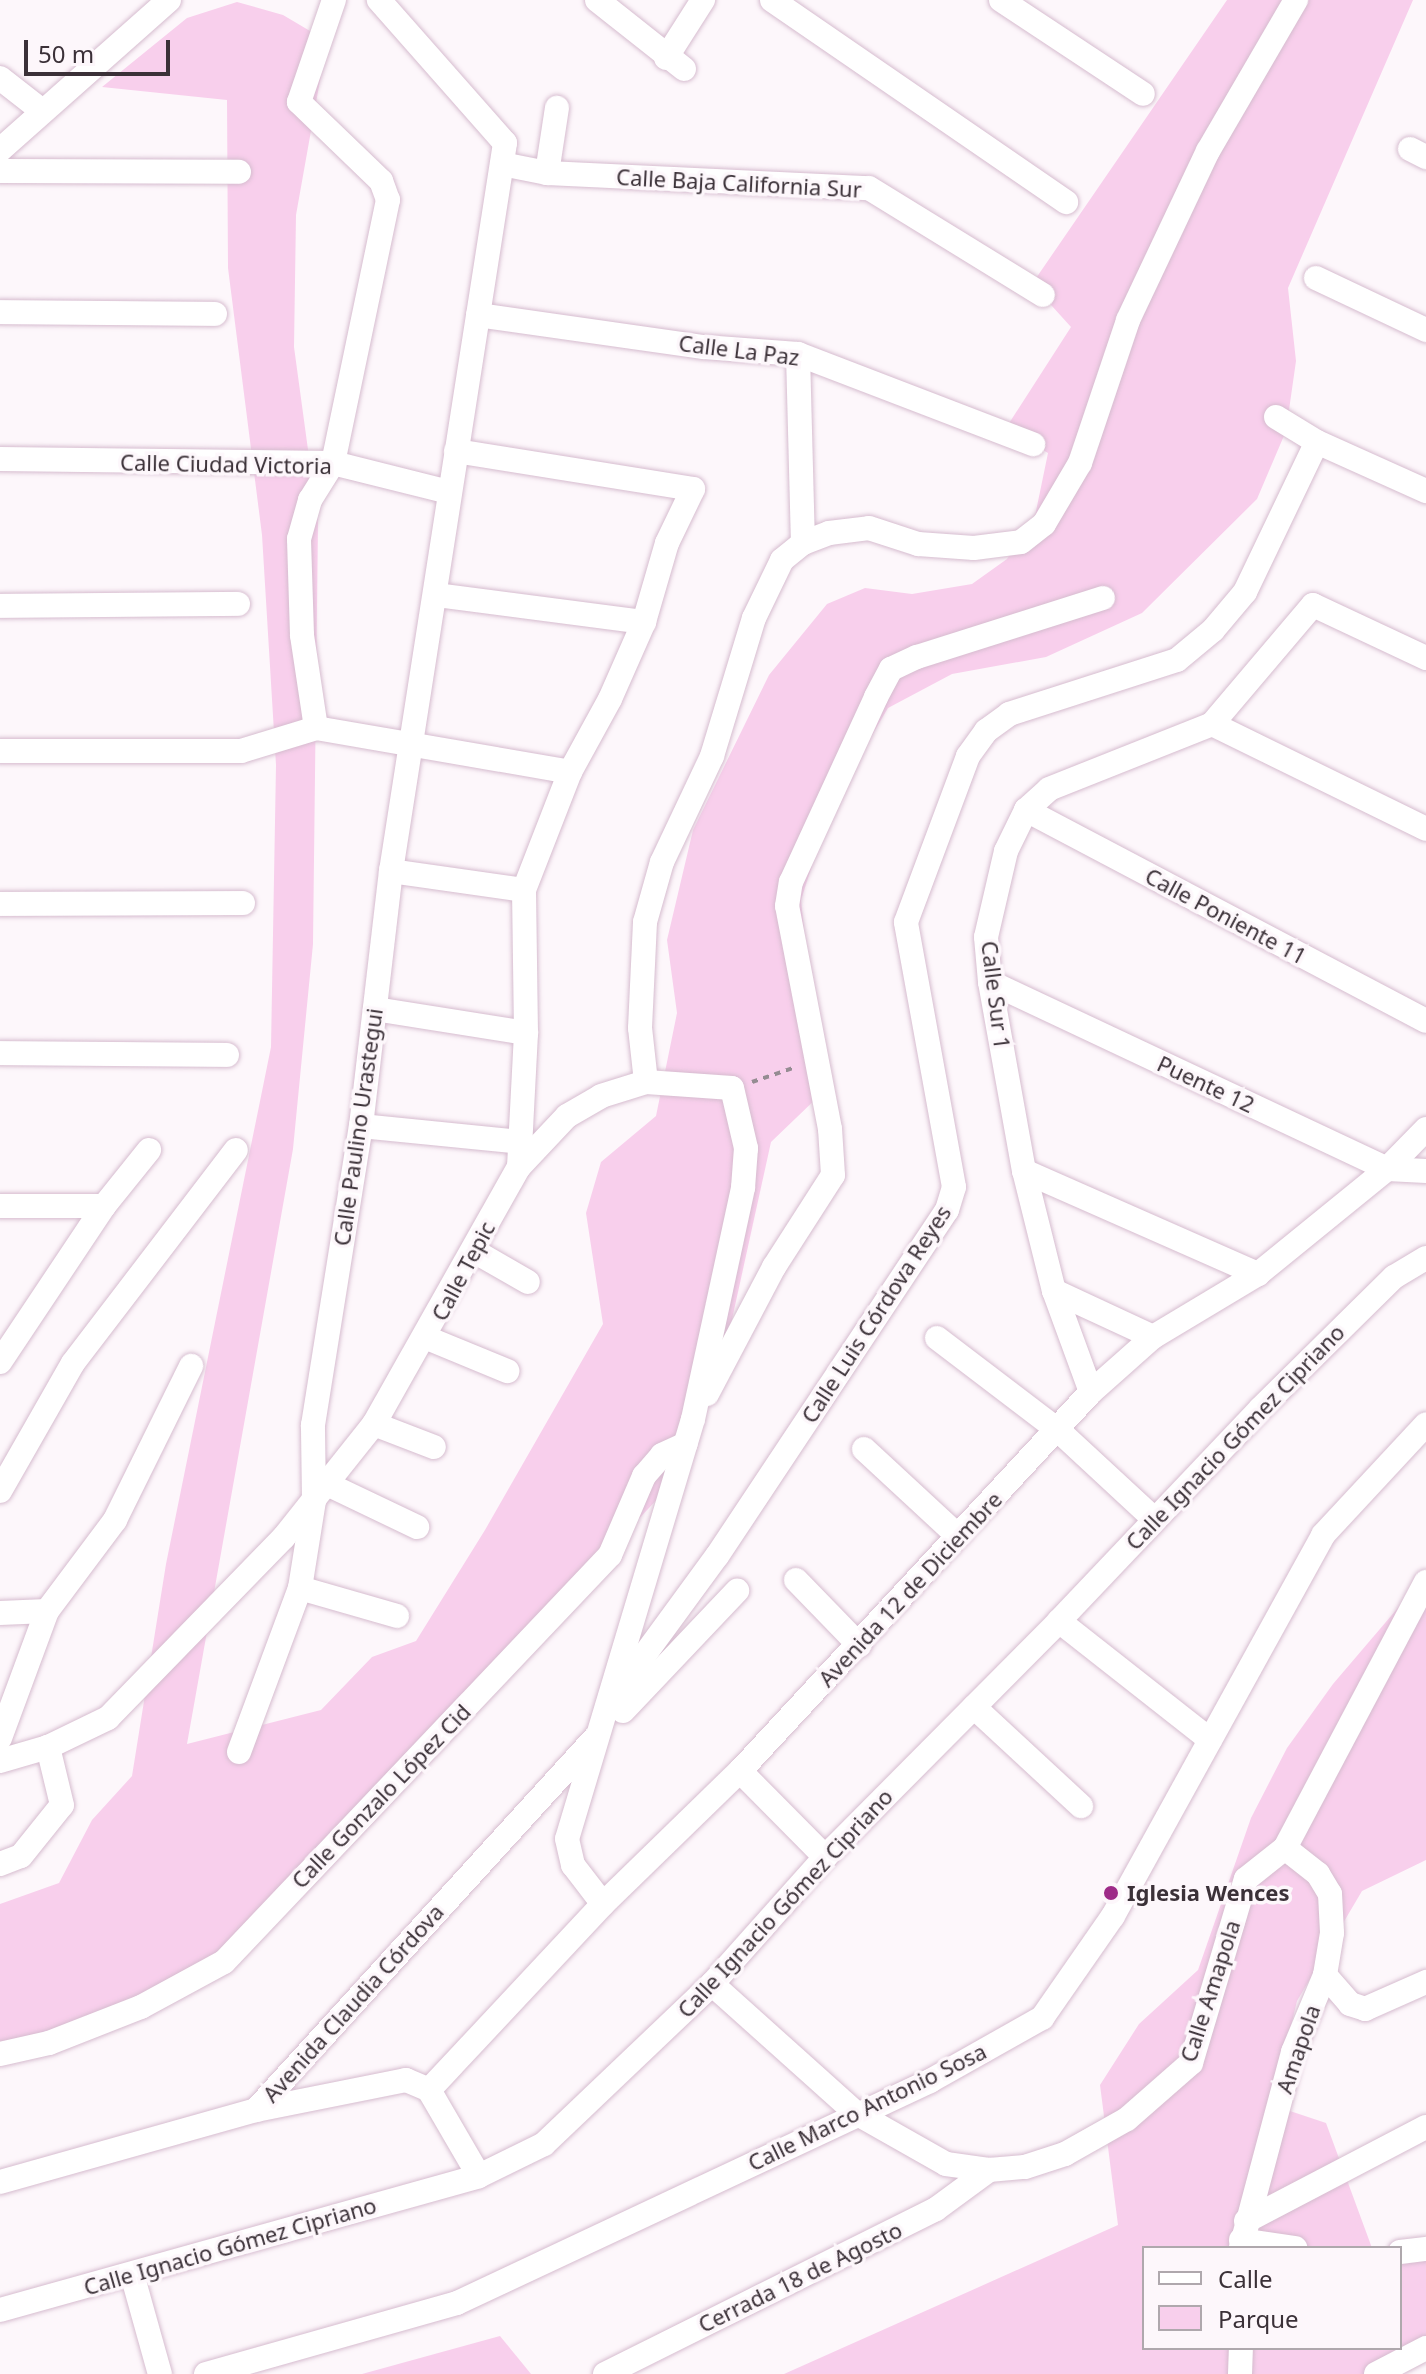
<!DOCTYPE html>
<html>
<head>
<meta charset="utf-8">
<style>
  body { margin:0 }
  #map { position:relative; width:1426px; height:2374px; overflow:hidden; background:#fdf7fb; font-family:"Noto Sans",sans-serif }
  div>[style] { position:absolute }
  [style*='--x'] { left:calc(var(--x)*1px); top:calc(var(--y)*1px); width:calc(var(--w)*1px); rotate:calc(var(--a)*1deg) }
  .green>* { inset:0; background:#f8cfec }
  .path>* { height:4px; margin-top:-2px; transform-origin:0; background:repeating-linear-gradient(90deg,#958c92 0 6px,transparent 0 12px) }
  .roads { filter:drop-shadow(0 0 2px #d6bccf) drop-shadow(0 0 2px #d6bccf) }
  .minor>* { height:24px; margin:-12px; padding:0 12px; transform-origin:12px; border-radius:12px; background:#fff }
  .dots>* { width:22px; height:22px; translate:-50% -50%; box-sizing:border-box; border:4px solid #fdf7fb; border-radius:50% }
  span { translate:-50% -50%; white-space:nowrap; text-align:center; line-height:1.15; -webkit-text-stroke:7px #fdf7fb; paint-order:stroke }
  .street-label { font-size:22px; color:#3b3138 }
  .poi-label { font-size:22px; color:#3b3138; font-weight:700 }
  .left { translate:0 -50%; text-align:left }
  .legend { position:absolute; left:1142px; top:2246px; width:260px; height:104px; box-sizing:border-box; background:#fdf7fb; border:2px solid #afa8ad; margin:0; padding:10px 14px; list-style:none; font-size:24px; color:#3b3138 }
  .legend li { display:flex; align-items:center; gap:16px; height:40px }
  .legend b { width:40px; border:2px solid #afa8ad }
  .scale { position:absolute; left:24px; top:40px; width:146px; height:36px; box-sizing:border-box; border:4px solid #3b3138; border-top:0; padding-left:10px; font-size:24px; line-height:28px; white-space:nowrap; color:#3b3138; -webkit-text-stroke:6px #fdf7fb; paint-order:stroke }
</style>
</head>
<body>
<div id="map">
  <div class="green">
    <i style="clip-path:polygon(1227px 0,1413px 0,1288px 288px,1296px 361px,1286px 431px,1257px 499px,1142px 613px,1046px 657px,952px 674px,888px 708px,832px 803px,801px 900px,821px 1094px,771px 1142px,716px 1392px,663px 1493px,425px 1747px,210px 1961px,118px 2010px,0 2049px,0 1904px,59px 1883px,92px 1820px,132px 1776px,166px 1564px,271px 1047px,276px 765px,262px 535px,228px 268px,227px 100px,102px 87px,187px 18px,237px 2px,283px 15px,327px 41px,296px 215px,294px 347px,318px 523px,313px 944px,293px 1149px,187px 1744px,321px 1710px,372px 1657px,416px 1641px,485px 1530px,603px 1324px,586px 1213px,601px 1162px,656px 1116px,677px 1013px,667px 940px,693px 830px,769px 675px,827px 604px,865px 588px,912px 594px,972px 584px,1007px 559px,1035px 516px,1048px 453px,1006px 428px,1071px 327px,1032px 284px)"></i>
    <i style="clip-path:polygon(1426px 1575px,1426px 1860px,1362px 1891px,1297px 2001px,1272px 2105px,1326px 2123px,1372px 2248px,1144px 2248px,1144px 2348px,1400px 2348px,1400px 2259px,1426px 2243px,1426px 2359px,1387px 2374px,784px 2374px,1118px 2225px,1100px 2085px,1139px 2024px,1198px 1970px,1251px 1818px,1287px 1748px,1333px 1684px)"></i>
    <i style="clip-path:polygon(500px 2336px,531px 2374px,362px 2374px)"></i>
  </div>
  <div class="path">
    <i style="--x:752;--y:1082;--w:46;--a:-18.8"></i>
  </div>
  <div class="roads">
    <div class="minor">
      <i style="--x:597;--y:0;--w:111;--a:38.4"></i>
      <i style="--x:772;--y:0;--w:357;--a:34.5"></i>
      <i style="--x:1001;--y:0;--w:170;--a:33.5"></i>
      <i style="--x:666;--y:58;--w:69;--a:-57.5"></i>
      <i style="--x:0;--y:78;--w:52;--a:38"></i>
      <i style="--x:1410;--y:149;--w:18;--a:27"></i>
      <i style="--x:0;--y:150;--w:226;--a:-41.6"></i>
      <i style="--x:502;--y:164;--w:46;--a:11.3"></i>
      <i style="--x:547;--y:173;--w:322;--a:2.7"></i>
      <i style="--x:869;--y:188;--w:204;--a:31.6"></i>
      <i style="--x:0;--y:171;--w:239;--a:0.2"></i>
      <i style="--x:547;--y:173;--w:66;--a:-81.3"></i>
      <i style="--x:1316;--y:278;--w:122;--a:25.3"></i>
      <i style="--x:0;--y:312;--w:215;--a:0.5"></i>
      <i style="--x:478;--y:315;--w:228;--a:8.1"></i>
      <i style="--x:704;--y:347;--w:94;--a:4.3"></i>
      <i style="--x:798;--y:354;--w:252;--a:21"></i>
      <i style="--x:798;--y:354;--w:189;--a:88.5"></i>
      <i style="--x:1276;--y:417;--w:48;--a:31.4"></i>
      <i style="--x:1317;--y:442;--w:120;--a:24.2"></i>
      <i style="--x:0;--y:459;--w:333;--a:0.7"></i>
      <i style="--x:333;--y:463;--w:120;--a:14"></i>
      <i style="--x:436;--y:595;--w:210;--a:7.4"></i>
      <i style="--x:0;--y:606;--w:238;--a:-0.5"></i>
      <i style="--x:1212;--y:724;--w:238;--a:26.1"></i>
      <i style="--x:316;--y:728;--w:94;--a:-98.6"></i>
      <i style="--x:302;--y:635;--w:96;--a:-91.8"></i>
      <i style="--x:299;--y:539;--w:41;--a:-74.2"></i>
      <i style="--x:310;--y:500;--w:44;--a:-58.1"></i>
      <i style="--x:333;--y:463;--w:269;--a:-78.2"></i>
      <i style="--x:388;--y:200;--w:20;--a:-110"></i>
      <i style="--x:381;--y:181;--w:114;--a:-136.1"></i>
      <i style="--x:299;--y:102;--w:108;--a:-71.1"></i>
      <i style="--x:0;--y:751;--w:241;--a:0"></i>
      <i style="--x:241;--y:751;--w:78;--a:-17"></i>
      <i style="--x:316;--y:728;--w:258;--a:9.8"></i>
      <i style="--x:1026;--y:810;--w:452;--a:27.8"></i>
      <i style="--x:391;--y:871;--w:134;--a:8.1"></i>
      <i style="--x:0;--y:904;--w:243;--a:-0.2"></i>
      <i style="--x:990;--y:982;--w:439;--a:25.2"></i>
      <i style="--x:1387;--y:1169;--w:39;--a:3"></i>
      <i style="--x:375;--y:1009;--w:153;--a:9"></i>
      <i style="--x:0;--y:1053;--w:227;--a:0.5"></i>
      <i style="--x:646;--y:1082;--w:54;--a:-96.3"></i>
      <i style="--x:640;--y:1028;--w:106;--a:-87.3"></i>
      <i style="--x:645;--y:922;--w:62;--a:-74.2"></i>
      <i style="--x:662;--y:862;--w:117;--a:-64.7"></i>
      <i style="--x:712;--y:756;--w:144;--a:-73.1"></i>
      <i style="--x:754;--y:618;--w:64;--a:-64.2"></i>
      <i style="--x:782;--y:560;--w:27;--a:-39"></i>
      <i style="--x:803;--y:543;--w:28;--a:-21"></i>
      <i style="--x:829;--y:533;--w:40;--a:-7.1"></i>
      <i style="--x:869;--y:528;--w:52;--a:18.1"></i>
      <i style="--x:918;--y:544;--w:56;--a:4.1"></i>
      <i style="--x:974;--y:548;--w:47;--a:-7.3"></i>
      <i style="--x:1021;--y:542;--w:29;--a:-38"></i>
      <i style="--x:1044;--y:524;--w:71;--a:-59.5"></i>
      <i style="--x:1080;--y:463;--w:151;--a:-71.4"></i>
      <i style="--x:1128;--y:320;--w:187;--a:-64.7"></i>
      <i style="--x:1208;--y:151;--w:175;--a:-59.8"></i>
      <i style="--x:361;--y:1126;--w:160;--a:5.7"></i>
      <i style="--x:519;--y:1167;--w:70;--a:-46.7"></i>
      <i style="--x:567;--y:1116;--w:39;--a:-30"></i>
      <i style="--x:601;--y:1096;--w:47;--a:-17.3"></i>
      <i style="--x:646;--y:1082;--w:86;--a:4"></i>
      <i style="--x:732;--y:1088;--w:62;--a:76.9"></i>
      <i style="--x:746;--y:1148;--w:40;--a:94.3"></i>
      <i style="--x:743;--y:1188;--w:236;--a:102.2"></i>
      <i style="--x:693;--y:1419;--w:438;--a:106.7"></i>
      <i style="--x:567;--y:1839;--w:27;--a:77"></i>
      <i style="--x:573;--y:1865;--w:49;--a:52.4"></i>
      <i style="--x:1024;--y:1171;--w:256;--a:23.8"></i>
      <i style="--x:0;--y:1206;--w:104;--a:0"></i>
      <i style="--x:474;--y:1251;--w:62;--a:29.9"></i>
      <i style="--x:1054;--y:1291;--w:109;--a:24.9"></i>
      <i style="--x:427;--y:1338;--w:87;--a:22.4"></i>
      <i style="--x:937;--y:1338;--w:153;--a:37.3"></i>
      <i style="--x:1059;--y:1431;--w:129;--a:42.8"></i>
      <i style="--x:0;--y:1362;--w:187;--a:-56.3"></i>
      <i style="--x:104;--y:1206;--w:72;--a:-51.2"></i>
      <i style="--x:1091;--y:1392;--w:108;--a:-110.1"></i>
      <i style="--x:1054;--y:1291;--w:124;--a:-104"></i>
      <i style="--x:1024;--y:1171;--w:192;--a:-100.2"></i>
      <i style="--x:990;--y:982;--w:45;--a:-95.1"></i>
      <i style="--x:986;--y:937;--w:88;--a:-76.9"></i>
      <i style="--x:1006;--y:851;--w:46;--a:-64"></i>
      <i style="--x:1026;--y:810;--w:31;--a:-42"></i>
      <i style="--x:1049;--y:789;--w:175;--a:-21.7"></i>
      <i style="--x:1212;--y:724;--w:156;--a:-49.7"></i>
      <i style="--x:1313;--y:605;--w:125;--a:25.1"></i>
      <i style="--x:707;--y:1394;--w:144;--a:-62.2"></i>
      <i style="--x:774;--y:1267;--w:109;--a:-57.3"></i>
      <i style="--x:833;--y:1175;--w:46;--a:-93.7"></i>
      <i style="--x:830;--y:1129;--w:227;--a:-100.9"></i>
      <i style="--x:787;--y:906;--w:24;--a:-81"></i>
      <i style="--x:791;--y:882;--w:204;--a:-65.3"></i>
      <i style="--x:876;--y:697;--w:32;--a:-62"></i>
      <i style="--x:891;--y:669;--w:29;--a:-25"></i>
      <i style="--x:917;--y:657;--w:195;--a:-17.6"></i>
      <i style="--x:374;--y:1424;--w:64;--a:21"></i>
      <i style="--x:864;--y:1449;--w:128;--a:42.8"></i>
      <i style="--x:327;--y:1484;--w:100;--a:25.5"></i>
      <i style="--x:0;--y:1491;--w:147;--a:-60.3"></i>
      <i style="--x:73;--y:1363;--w:268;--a:-52.6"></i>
      <i style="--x:796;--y:1580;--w:91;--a:45.9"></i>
      <i style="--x:300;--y:1588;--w:101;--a:16.1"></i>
      <i style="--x:0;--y:1613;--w:47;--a:-2.4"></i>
      <i style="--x:1059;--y:1621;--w:192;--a:38.2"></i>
      <i style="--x:610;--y:1702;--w:181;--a:-53.8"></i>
      <i style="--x:717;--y:1556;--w:415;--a:-56.4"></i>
      <i style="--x:947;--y:1210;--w:24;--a:-73"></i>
      <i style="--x:954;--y:1187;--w:269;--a:-100.3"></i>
      <i style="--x:906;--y:922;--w:177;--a:-69.5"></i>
      <i style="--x:968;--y:756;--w:31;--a:-54"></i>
      <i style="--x:986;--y:731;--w:29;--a:-36"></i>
      <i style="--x:1009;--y:714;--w:176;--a:-17.8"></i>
      <i style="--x:1177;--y:660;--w:47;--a:-39.8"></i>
      <i style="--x:1213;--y:630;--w:50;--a:-49.9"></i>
      <i style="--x:1245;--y:592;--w:166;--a:-64.4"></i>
      <i style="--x:974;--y:1707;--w:146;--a:42.8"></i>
      <i style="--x:623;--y:1711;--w:166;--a:-46.5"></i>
      <i style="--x:0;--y:1738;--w:135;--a:-69.7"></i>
      <i style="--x:47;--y:1611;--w:114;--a:-53.2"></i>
      <i style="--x:115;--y:1520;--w:172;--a:-63.7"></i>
      <i style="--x:239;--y:1752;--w:175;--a:-69.6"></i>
      <i style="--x:300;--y:1588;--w:88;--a:-80.9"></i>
      <i style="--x:314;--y:1501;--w:76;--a:-90.8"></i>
      <i style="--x:313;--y:1425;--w:303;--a:-80.9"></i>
      <i style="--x:361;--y:1126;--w:257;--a:-83.3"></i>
      <i style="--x:391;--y:871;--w:737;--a:-81.1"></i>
      <i style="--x:505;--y:143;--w:191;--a:-131.4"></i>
      <i style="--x:0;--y:1761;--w:50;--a:-16.3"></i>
      <i style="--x:48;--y:1747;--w:67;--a:-25.8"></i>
      <i style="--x:108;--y:1718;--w:252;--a:-45.8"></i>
      <i style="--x:284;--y:1537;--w:144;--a:-51.5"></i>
      <i style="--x:374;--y:1424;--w:295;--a:-60.6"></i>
      <i style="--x:519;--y:1167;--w:134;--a:-87"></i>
      <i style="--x:526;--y:1033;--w:143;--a:-90.8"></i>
      <i style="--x:524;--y:890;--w:127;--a:-68.7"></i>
      <i style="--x:570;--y:772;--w:83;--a:-61.3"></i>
      <i style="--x:610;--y:699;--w:84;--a:-66.2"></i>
      <i style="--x:644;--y:622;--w:82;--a:-73.8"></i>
      <i style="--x:667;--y:543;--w:60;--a:-64.3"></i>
      <i style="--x:693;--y:489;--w:240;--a:-170.9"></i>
      <i style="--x:740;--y:1771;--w:121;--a:45.3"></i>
      <i style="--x:1285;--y:1848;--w:301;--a:-62.1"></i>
      <i style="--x:0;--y:1864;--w:22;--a:-21"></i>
      <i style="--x:21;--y:1856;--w:65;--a:-51.2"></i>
      <i style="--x:62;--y:1805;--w:60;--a:-103.6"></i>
      <i style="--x:1325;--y:1975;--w:38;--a:49"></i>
      <i style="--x:1350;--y:2004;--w:16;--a:18"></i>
      <i style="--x:1365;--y:2009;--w:67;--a:-23.9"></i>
      <i style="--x:712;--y:1984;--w:193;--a:41.9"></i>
      <i style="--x:856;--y:2113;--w:103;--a:29.5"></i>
      <i style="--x:946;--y:2164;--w:43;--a:7.9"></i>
      <i style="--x:989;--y:2170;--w:36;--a:-5"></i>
      <i style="--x:1025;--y:2167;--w:42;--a:-18"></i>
      <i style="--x:1065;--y:2154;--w:71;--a:-29.4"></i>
      <i style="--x:1127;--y:2119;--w:85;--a:-41.2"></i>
      <i style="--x:1191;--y:2063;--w:192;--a:-73.4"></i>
      <i style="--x:1246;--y:1879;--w:50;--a:-38.5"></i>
      <i style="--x:1285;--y:1848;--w:42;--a:38.2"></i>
      <i style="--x:1318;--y:1874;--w:23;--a:59"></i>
      <i style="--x:1330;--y:1894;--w:39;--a:87"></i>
      <i style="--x:1332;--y:1933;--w:43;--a:99.5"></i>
      <i style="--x:1325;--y:1975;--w:83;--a:112.6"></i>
      <i style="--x:1293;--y:2052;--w:203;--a:104.9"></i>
      <i style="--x:0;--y:2054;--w:50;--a:-12.7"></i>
      <i style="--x:49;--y:2043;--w:99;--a:-21.4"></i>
      <i style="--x:141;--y:2007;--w:94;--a:-28.5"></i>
      <i style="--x:224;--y:1962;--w:561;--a:-46.52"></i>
      <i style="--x:610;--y:1555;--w:86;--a:-66.7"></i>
      <i style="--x:644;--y:1476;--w:28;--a:-49"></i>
      <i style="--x:662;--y:1455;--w:26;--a:-25"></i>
      <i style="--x:429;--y:2090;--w:255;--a:-46.9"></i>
      <i style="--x:603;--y:1904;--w:191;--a:-44.2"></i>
      <i style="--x:740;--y:1771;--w:517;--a:-47.2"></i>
      <i style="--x:1091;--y:1392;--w:83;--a:-41.6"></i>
      <i style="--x:1153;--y:1337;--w:122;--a:-31"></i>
      <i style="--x:1258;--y:1274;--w:166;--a:-39.1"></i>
      <i style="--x:1387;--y:1169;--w:56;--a:-45.7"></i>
      <i style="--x:256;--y:2110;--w:502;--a:-47.66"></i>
      <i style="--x:0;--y:2182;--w:266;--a:-15.7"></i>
      <i style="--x:256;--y:2110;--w:153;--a:-11.3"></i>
      <i style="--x:406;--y:2080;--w:25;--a:23"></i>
      <i style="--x:429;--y:2090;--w:99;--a:59.8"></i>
      <i style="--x:1246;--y:2221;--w:203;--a:-27.6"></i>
      <i style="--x:1241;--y:2240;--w:55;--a:8.4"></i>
      <i style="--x:1400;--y:2252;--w:26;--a:-7"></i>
      <i style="--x:132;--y:2274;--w:104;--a:74.4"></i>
      <i style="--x:0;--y:2310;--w:497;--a:-15.6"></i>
      <i style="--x:479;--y:2176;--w:72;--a:-26.2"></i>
      <i style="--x:544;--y:2144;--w:232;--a:-43.6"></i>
      <i style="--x:712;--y:1984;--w:170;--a:-48.3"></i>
      <i style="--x:825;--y:1857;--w:332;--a:-45.2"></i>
      <i style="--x:1059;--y:1621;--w:292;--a:-46.5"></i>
      <i style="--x:1260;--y:1409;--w:188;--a:-44.6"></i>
      <i style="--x:1394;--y:1277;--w:37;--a:-31"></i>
      <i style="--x:206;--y:2374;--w:261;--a:-15.8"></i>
      <i style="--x:457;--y:2303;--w:523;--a:-25.14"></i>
      <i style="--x:930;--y:2081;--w:129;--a:-29.4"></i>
      <i style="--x:1042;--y:2018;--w:124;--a:-55.2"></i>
      <i style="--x:1113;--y:1916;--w:435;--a:-61.1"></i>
      <i style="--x:1323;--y:1535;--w:151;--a:-47.1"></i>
      <i style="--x:605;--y:2374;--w:370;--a:-26.5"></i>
      <i style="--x:936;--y:2209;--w:66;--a:-36.3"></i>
      <i style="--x:1240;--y:2374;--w:26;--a:-88"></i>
      <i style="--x:1376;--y:2374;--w:56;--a:-27.5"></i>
    </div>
  </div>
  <div class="dots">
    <i style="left:1111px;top:1893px;background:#9e2b88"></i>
  </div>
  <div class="street-label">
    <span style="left:739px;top:183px;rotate:3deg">Calle Baja California Sur</span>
    <span style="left:739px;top:350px;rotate:7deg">Calle La Paz</span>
    <span style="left:226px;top:464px;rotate:1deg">Calle Ciudad Victoria</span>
    <span style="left:1226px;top:916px;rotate:28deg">Calle Poniente 11</span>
    <span style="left:996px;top:995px;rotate:83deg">Calle Sur 1</span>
    <span style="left:1206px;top:1084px;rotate:25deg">Puente 12</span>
    <span style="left:358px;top:1127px;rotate:-82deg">Calle Paulino Urastegui</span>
    <span style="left:463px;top:1271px;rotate:-62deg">Calle Tepic</span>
    <span style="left:876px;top:1314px;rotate:-57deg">Calle Luis Córdova Reyes</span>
    <span style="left:1235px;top:1437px;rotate:-46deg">Calle Ignacio Gómez Cipriano</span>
    <span style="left:910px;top:1589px;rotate:-47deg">Avenida 12 de Diciembre</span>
    <span style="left:381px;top:1796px;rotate:-46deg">Calle Gonzalo López Cid</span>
    <span style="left:785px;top:1903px;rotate:-47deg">Calle Ignacio Gómez Cipriano</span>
    <span style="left:1210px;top:1991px;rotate:-72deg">Calle Amapola</span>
    <span style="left:353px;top:2003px;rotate:-48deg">Avenida Claudia Córdova</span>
    <span style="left:1298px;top:2049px;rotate:-71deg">Amapola</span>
    <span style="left:867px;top:2107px;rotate:-26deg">Calle Marco Antonio Sosa</span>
    <span style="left:230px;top:2246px;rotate:-16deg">Calle Ignacio Gómez Cipriano</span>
    <span style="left:800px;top:2277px;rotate:-26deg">Cerrada 18 de Agosto</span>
  </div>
  <div class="poi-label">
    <span class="left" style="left:1127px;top:1893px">Iglesia Wences</span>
  </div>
  <ul class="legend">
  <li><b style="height:10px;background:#fff"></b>Calle</li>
  <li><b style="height:22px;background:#f8cfec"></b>Parque</li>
  </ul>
  <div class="scale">50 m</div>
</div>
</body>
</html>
